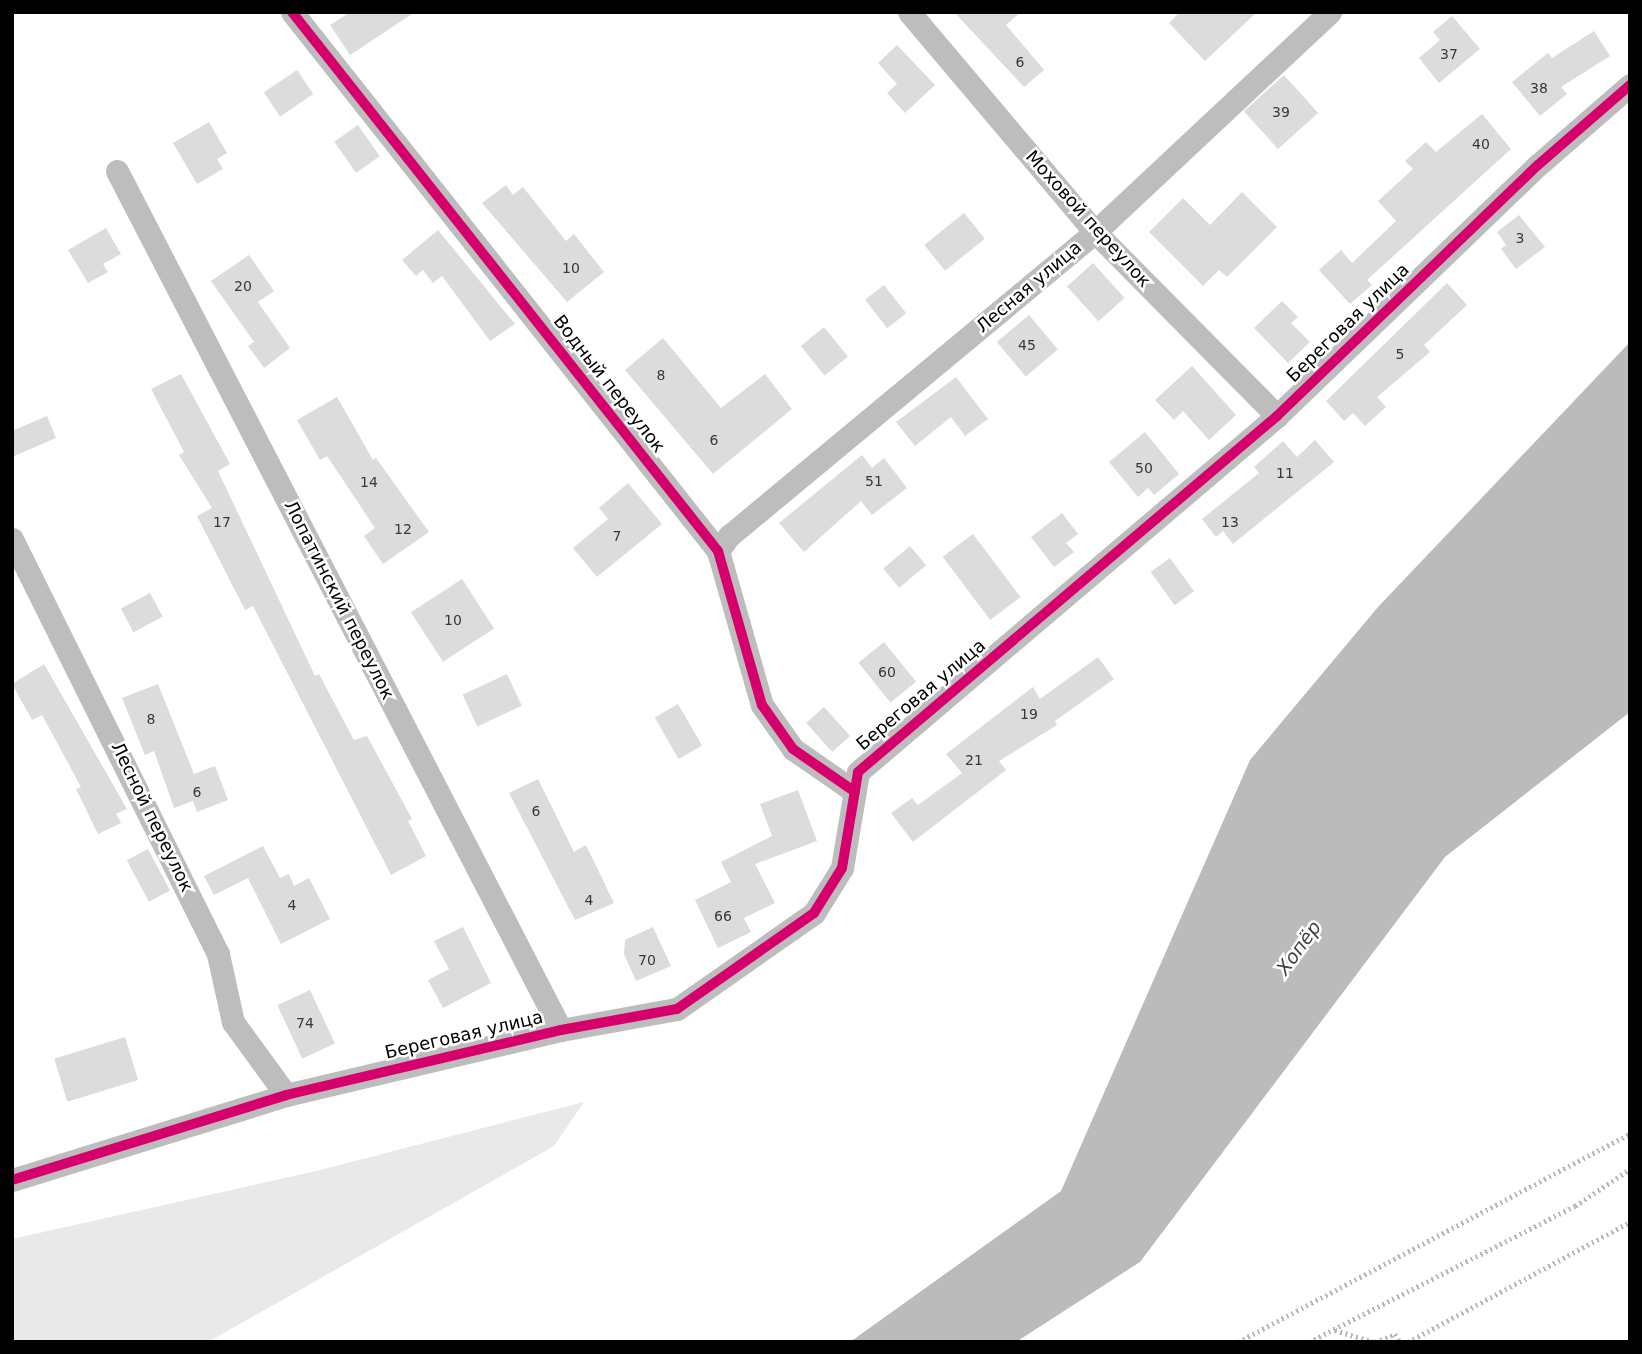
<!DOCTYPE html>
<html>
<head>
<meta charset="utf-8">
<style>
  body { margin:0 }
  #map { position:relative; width:1642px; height:1354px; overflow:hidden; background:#fff; font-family:"DejaVu Sans",sans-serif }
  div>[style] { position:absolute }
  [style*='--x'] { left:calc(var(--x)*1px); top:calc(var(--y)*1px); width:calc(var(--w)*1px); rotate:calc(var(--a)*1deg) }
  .green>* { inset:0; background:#e9e9e9 }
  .water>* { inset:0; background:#bbb }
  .building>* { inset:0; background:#dcdcdc; transform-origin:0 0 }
  .path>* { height:4.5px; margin-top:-2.25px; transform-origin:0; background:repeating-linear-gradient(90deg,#b8b8b8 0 2px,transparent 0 5.5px) }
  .minor>* { height:23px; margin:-11.5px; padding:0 11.5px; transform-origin:11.5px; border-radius:11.5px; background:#bdbdbd }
  .cycleway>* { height:10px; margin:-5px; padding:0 5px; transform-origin:5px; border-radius:5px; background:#d6006c }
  span { translate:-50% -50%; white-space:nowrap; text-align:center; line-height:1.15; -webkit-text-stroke:5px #fff; paint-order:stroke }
  .number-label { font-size:14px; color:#373737 }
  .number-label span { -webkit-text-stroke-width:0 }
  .street-label { font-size:18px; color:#000 }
  .water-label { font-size:19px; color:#3f3f3f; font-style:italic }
  .frame { position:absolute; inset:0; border:14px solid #000; pointer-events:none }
</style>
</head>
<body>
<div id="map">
  <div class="green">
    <i style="clip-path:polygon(584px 1102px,554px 1146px,208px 1342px,12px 1342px,12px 1239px,316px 1171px)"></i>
  </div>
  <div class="water">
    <i style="clip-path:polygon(1630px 342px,1630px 712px,1445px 857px,1140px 1262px,1016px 1342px,850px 1342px,1061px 1191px,1250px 760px,1378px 607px)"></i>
  </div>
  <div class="building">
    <i style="clip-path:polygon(350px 12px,415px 12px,350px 55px,330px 25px)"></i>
    <i style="clip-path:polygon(954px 12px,1021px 12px,1006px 25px,1044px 70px,1024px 87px)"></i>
    <i style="clip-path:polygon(1180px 12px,1194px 12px,1256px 13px,1205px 61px,1169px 23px)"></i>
    <i style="clip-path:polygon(1452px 16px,1480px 49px,1439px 83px,1419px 58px,1440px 40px,1433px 32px)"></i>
    <i style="clip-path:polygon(1594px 31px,1610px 56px,1561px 87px,1567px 94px,1540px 116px,1512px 82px,1548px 53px,1552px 58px)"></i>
    <i style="clip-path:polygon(897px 45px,935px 85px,905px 113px,887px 93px,897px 84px,878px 63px)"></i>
    <i style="left:297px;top:70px;width:29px;height:40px;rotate:56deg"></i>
    <i style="left:1284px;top:75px;width:51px;height:54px;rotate:48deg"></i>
    <i style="clip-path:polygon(1482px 114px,1511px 149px,1367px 280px,1372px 285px,1350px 304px,1319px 270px,1341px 250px,1352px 263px,1396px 221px,1378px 201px,1413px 169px,1405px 161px,1426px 142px,1436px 152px)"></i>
    <i style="clip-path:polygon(209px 122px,227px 153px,217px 159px,223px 169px,197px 184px,173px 143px)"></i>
    <i style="left:358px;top:125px;width:38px;height:29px;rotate:55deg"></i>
    <i style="clip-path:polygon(506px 185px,513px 195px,523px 187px,566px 241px,574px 234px,604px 272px,567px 302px,482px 203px)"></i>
    <i style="clip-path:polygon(1242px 192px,1277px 227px,1227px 277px,1219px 270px,1203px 286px,1149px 232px,1183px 198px,1210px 225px)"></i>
    <i style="left:964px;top:213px;width:33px;height:51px;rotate:51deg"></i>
    <i style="clip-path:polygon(1519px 215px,1545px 247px,1516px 269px,1501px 249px,1506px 245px,1497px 232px)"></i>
    <i style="clip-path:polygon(106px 228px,121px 254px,103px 264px,108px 272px,88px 283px,68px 250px)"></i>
    <i style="clip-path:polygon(438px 230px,515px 324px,490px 341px,442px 276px,433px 283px,423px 270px,416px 276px,402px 260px)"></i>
    <i style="clip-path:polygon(249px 255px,274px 291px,258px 302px,290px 348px,264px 368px,248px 346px,254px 342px,211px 281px)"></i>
    <i style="left:1093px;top:263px;width:47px;height:35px;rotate:48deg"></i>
    <i style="clip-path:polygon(1447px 283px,1467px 305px,1424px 345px,1430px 352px,1377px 397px,1386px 407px,1365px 426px,1353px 413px,1344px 421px,1326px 401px)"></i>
    <i style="left:884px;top:285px;width:36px;height:24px;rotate:52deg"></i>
    <i style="clip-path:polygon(1282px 301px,1298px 317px,1291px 323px,1310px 342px,1288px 363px,1254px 328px)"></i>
    <i style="left:1029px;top:315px;width:45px;height:42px;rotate:50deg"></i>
    <i style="left:824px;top:327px;width:38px;height:30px;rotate:51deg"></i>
    <i style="clip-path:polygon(663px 338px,721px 408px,765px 374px,792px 409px,713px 474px,625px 370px)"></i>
    <i style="clip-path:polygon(1192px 366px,1236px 415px,1209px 440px,1183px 411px,1174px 420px,1155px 400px)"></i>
    <i style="clip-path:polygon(181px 374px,230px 464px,218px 471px,315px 676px,319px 674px,354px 740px,367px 736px,412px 819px,408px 821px,426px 856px,391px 875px,253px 606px,245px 610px,197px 516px,212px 508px,179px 455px,184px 452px,151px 389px)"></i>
    <i style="clip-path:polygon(956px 377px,988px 419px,965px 436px,951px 417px,915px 446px,896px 422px)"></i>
    <i style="clip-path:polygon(337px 397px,373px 460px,376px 458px,429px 532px,383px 564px,364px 536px,375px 528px,327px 456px,320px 460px,297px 420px)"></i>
    <i style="clip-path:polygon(47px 416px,56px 438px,12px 457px,12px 431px)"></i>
    <i style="clip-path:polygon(1145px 432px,1179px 474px,1154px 495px,1148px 488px,1138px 497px,1109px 462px)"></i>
    <i style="clip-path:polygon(1315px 440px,1334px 462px,1233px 544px,1223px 531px,1216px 537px,1202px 519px,1259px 473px,1254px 467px,1283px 441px,1297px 457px)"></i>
    <i style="clip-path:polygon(862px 455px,872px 468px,884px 458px,907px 488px,872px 515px,861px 501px,804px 552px,779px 523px)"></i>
    <i style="clip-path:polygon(628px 483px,662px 524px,597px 577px,573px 548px,608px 519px,599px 508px)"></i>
    <i style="clip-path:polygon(1062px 513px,1078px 534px,1066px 543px,1074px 552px,1054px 567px,1031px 537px)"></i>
    <i style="left:973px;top:534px;width:79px;height:38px;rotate:53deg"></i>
    <i style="left:910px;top:546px;width:25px;height:35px;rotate:50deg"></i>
    <i style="left:1170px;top:558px;width:41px;height:24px;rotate:54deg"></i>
    <i style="left:462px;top:579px;width:59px;height:61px;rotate:57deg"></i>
    <i style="left:150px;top:593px;width:27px;height:33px;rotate:62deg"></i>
    <i style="left:884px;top:642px;width:51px;height:33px;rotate:51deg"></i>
    <i style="clip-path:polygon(1098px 657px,1114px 679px,1055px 721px,1057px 725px,999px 761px,1006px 770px,913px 842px,891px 813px,912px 798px,918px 805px,962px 773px,946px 754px,1033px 687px,1040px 699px)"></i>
    <i style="clip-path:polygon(44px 664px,127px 809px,116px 814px,121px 823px,98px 834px,76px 789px,81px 787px,42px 715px,32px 720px,12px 684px)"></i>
    <i style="left:507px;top:674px;width:35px;height:49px;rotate:65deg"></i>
    <i style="clip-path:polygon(158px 684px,194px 774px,215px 766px,228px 800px,197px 812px,193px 801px,174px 808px,154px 751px,145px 755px,122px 698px)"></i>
    <i style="left:678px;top:704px;width:48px;height:27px;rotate:60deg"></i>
    <i style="left:824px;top:707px;width:39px;height:24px;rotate:48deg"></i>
    <i style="clip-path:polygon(538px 779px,574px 852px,586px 845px,614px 903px,575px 920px,509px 793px)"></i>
    <i style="clip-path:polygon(798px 790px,817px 841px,755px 864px,775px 903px,744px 918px,751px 932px,718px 948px,695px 900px,731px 882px,721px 862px,772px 836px,760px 804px)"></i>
    <i style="clip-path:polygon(263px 846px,280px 878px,289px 874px,294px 886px,309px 878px,330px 919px,281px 944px,248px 878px,214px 895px,204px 876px)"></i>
    <i style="left:148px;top:849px;width:47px;height:24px;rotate:62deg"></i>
    <i style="clip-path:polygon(463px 927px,491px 983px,443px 1008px,428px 980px,449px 969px,434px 941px)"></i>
    <i style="clip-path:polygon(653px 927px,671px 966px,636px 981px,624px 954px,625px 940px)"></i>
    <i style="left:310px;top:990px;width:59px;height:36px;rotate:65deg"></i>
    <i style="left:125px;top:1037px;width:45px;height:74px;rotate:73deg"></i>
  </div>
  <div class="path">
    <i style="--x:1335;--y:1330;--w:41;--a:17.1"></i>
    <i style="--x:1238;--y:1342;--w:444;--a:-28"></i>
    <i style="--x:1309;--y:1342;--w:299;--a:-27.1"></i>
    <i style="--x:1575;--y:1206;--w:66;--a:-33.9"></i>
    <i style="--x:1375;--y:1342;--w:22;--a:-22"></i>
    <i style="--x:1395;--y:1334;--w:9;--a:58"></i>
    <i style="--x:1408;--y:1342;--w:252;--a:-28.4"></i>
  </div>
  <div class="minor">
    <i style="--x:292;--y:12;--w:687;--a:51.68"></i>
    <i style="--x:718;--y:551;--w:160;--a:74.1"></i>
    <i style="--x:762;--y:705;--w:54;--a:54.8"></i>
    <i style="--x:793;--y:749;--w:75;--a:34.7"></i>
    <i style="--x:909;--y:12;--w:288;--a:49.8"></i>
    <i style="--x:1095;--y:232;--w:259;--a:45.3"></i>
    <i style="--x:117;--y:171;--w:967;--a:62.67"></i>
    <i style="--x:12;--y:539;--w:463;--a:63.6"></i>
    <i style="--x:218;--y:954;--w:70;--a:77.6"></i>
    <i style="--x:233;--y:1022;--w:90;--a:54"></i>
    <i style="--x:718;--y:551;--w:19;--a:-54"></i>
    <i style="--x:729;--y:536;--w:476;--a:-39.7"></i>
    <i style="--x:1095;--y:232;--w:322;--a:-43.1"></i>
    <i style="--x:12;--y:1180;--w:287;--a:-17.2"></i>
    <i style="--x:286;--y:1095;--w:283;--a:-13.3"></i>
    <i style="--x:561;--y:1030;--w:118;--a:-10.3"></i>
    <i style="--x:677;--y:1009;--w:167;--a:-35"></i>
    <i style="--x:814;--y:913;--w:53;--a:-58.1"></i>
    <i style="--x:842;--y:868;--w:97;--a:-80.5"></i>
    <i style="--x:858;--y:772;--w:550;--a:-40.35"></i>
    <i style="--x:1277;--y:416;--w:362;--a:-43.9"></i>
    <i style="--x:1538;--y:165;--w:122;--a:-41"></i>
  </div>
  <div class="cycleway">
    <i style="--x:292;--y:12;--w:687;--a:51.68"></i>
    <i style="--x:718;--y:551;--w:160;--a:74.1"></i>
    <i style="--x:762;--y:705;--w:54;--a:54.8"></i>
    <i style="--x:793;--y:749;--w:75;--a:34.7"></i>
    <i style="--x:12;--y:1180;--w:287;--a:-17.2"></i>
    <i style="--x:286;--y:1095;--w:283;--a:-13.3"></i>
    <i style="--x:561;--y:1030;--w:118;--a:-10.3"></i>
    <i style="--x:677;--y:1009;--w:167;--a:-35"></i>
    <i style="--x:814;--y:913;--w:53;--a:-58.1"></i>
    <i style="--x:842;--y:868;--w:97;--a:-80.5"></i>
    <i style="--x:858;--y:772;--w:550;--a:-40.35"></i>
    <i style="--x:1277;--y:416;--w:362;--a:-43.9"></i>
    <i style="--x:1538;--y:165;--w:122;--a:-41"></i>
  </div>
  <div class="number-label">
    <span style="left:1449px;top:54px">37</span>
    <span style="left:1020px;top:62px">6</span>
    <span style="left:1539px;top:88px">38</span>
    <span style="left:1281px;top:112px">39</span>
    <span style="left:1481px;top:144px">40</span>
    <span style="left:1520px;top:238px">3</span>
    <span style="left:571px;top:268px">10</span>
    <span style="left:243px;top:286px">20</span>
    <span style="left:1027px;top:345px">45</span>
    <span style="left:1400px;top:354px">5</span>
    <span style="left:661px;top:375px">8</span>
    <span style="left:714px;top:440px">6</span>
    <span style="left:1144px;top:468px">50</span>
    <span style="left:1285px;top:473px">11</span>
    <span style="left:874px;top:481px">51</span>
    <span style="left:369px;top:482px">14</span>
    <span style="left:222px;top:522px">17</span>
    <span style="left:1230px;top:522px">13</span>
    <span style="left:403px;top:529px">12</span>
    <span style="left:617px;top:536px">7</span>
    <span style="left:453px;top:620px">10</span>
    <span style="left:887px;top:672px">60</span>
    <span style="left:1029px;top:714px">19</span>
    <span style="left:151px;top:719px">8</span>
    <span style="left:974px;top:760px">21</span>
    <span style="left:197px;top:792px">6</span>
    <span style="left:536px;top:811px">6</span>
    <span style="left:589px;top:900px">4</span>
    <span style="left:292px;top:905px">4</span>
    <span style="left:723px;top:916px">66</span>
    <span style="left:647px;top:960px">70</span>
    <span style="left:305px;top:1023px">74</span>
  </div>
  <div class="street-label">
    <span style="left:1088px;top:219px;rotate:48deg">Моховой переулок</span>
    <span style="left:1029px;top:287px;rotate:-40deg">Лесная улица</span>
    <span style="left:1348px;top:323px;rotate:-44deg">Береговая улица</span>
    <span style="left:609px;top:384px;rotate:52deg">Водный переулок</span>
    <span style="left:339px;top:600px;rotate:63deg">Лопатинский переулок</span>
    <span style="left:921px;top:695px;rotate:-40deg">Береговая улица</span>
    <span style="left:152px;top:817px;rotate:64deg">Лесной переулок</span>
    <span style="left:464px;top:1035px;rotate:-13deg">Береговая улица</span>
  </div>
  <div class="water-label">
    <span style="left:1299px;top:948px;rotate:-54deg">Хопёр</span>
  </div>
  <div class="frame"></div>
</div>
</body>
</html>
